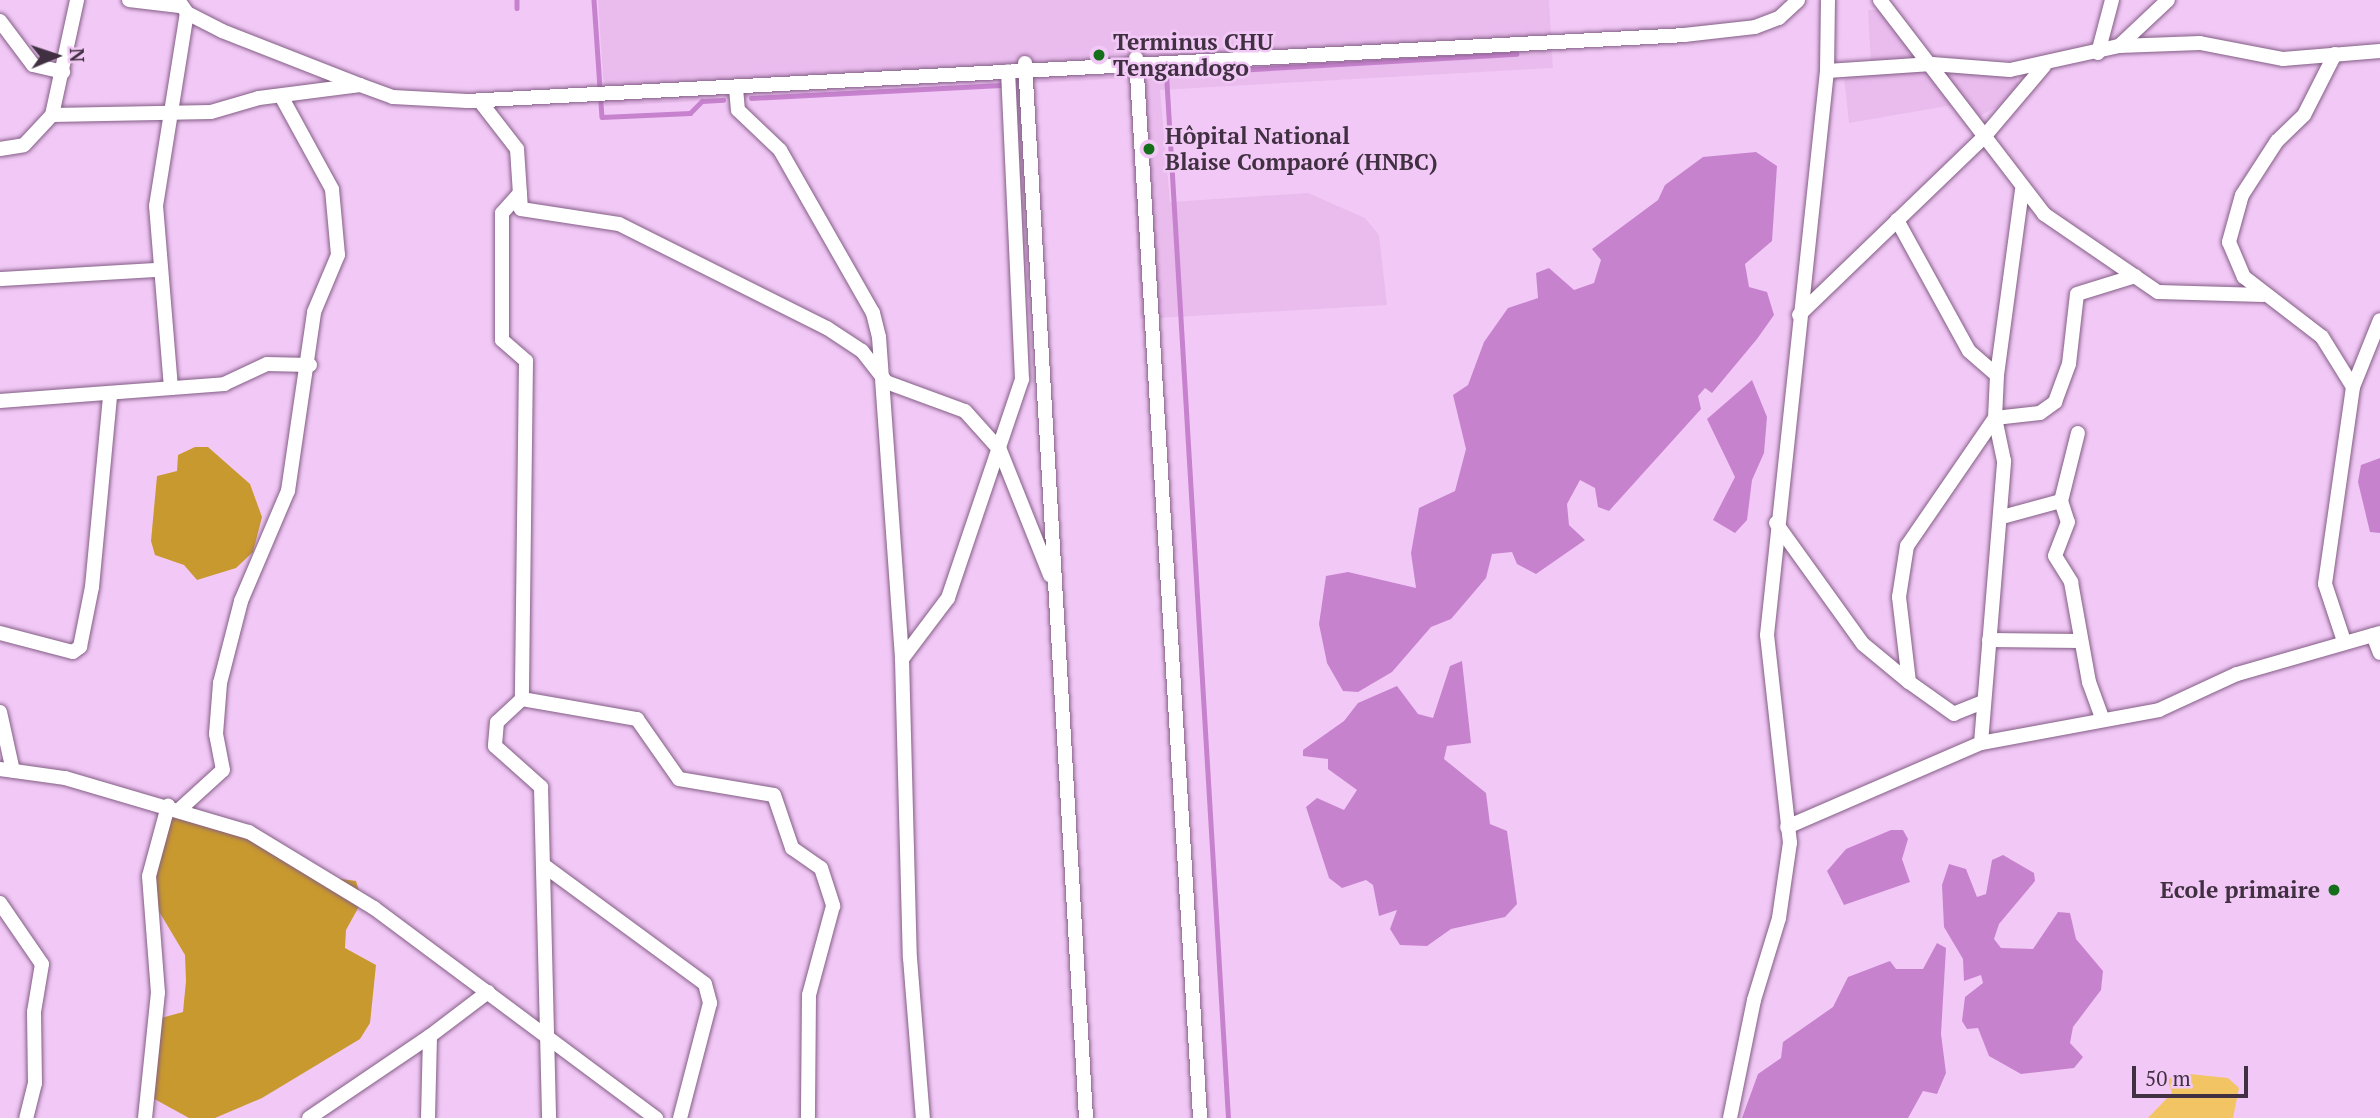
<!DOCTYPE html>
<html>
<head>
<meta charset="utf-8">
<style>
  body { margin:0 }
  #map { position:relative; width:2380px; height:1118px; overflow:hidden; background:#f2c9f6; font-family:"PT Serif",serif }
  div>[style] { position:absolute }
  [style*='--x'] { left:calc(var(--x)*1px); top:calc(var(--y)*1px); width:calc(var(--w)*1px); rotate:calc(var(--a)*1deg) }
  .built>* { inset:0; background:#eabcee }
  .green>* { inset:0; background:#f2c464 }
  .forest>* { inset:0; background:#c8992e }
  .water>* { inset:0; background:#c782ce }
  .stream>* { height:4.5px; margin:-2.25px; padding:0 2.25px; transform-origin:2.25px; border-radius:2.25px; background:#c782ce }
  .roads { filter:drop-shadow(0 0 2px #835e86) drop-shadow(0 0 2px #835e86) }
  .street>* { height:14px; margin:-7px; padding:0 7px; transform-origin:7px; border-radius:7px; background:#fff }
  .dots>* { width:19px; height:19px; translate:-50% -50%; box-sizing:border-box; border:4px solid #f2c9f6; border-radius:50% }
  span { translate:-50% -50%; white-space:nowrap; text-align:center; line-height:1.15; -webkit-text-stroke:5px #f2c9f6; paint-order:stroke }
  .poi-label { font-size:23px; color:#403042; font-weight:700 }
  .left { translate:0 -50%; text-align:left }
  .right { translate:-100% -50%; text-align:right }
  .north { position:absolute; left:21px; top:21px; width:70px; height:70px; -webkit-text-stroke:5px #f2c9f6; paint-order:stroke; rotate:88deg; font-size:19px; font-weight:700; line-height:28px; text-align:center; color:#403042 }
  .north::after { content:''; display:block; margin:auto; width:24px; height:32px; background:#403042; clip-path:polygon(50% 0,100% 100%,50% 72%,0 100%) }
  .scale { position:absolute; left:2132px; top:1066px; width:116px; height:32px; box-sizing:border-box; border:4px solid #403042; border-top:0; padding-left:9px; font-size:21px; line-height:24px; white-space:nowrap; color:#403042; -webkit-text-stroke:5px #f2c9f6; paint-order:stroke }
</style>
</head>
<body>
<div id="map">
  <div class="built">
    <i style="clip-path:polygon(598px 0,1549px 0,1553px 68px,1160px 90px,1170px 202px,1308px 193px,1365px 218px,1379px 235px,1387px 305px,1140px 319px,1129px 78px,605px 106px)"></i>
    <i style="clip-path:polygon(1868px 10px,1887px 10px,1929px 61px,2013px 66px,2021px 94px,1972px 120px,1959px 104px,1849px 123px,1843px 68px,1871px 65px)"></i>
  </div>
  <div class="green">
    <i style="clip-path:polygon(2180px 1073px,2228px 1078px,2239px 1088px,2233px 1118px,2148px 1118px,2172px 1093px,2167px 1079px)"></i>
  </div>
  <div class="forest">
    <i style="clip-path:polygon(195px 447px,208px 447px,250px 484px,262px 517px,253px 552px,236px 568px,197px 580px,184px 565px,155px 555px,151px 541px,157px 476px,177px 471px,178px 455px)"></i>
    <i style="clip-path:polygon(191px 815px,256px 828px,320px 876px,356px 881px,362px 901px,346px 930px,345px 948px,376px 965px,370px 1023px,360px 1039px,262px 1098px,215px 1118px,189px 1118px,149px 1096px,161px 1018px,183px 1012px,186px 981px,185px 955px,157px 908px,155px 882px,169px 816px)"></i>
  </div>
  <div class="water">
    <i style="clip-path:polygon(1756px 152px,1777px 166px,1772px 241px,1745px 264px,1749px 287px,1767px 292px,1774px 315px,1757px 339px,1712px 393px,1705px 388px,1698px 396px,1701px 409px,1609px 511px,1598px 507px,1595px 488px,1580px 480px,1567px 504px,1569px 525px,1585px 540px,1536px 574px,1517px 564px,1512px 552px,1492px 554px,1486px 578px,1451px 619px,1431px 627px,1392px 672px,1358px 692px,1343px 691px,1327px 663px,1319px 624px,1326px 576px,1348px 572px,1416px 588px,1411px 553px,1419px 508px,1455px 491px,1466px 449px,1453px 395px,1468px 385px,1484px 342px,1508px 308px,1538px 298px,1536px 273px,1549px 268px,1574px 290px,1594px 283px,1601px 260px,1592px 249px,1658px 200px,1665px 185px,1703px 157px)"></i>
    <i style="clip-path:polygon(1752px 380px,1767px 417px,1764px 453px,1752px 480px,1747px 520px,1735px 533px,1713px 520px,1735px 477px,1707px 419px)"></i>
    <i style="clip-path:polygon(2380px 458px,2380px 533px,2370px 532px,2358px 482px,2361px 465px)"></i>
    <i style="clip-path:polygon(1462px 661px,1471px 743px,1447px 746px,1444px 759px,1486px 793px,1490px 824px,1507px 831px,1517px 904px,1505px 917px,1451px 929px,1427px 946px,1400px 945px,1390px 929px,1397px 910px,1379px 916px,1373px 885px,1366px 880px,1342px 888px,1329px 878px,1306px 807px,1317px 798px,1344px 810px,1357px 790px,1328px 769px,1328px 759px,1303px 756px,1303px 750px,1344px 721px,1358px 703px,1397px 686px,1418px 714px,1433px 718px,1450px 666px)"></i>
    <i style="clip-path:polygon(1891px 830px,1903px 830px,1908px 839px,1902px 859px,1910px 882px,1844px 905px,1827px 871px,1846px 849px)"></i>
    <i style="clip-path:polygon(2003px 855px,2034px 873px,2035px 881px,1999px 924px,1994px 939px,2001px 948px,2033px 949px,2058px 912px,2070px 913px,2076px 939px,2103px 971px,2101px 990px,2073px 1027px,2070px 1043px,2083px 1057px,2074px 1068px,2021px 1074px,1989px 1056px,1978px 1028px,1967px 1029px,1962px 1021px,1965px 997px,1983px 983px,1981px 975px,1964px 981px,1963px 959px,1944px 927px,1942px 885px,1949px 864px,1966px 869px,1977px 897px,1986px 894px,1992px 860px)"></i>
    <i style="clip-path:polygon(1937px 943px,1946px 948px,1941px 1034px,1946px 1073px,1937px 1094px,1923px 1091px,1908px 1118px,1742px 1118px,1758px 1074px,1781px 1058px,1783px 1042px,1833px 1007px,1848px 977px,1890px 961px,1896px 969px,1923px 969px)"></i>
  </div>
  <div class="stream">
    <i style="--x:517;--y:0;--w:8;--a:90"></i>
    <i style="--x:594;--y:0;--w:117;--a:86.1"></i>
    <i style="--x:602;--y:117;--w:88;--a:-2.6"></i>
    <i style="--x:690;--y:113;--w:17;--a:-45"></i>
    <i style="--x:702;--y:101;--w:21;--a:-3"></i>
    <i style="--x:751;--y:98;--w:250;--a:-3"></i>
    <i style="--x:1228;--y:1118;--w:1046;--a:-93.4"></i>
    <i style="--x:1166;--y:74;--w:351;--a:-3.3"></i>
  </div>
  <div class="roads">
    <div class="street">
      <i style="--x:129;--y:0;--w:51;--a:6.7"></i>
      <i style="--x:178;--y:0;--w:16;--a:55"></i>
      <i style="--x:187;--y:13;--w:39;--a:27"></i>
      <i style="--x:222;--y:31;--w:148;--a:21.4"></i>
      <i style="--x:360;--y:85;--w:35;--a:20"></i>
      <i style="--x:393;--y:97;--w:74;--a:3.1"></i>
      <i style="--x:467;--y:101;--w:1219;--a:-3.1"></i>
      <i style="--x:1684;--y:35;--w:71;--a:-6.4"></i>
      <i style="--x:1755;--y:27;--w:26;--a:-21"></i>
      <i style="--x:1779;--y:18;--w:26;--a:-43"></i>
      <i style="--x:1880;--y:0;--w:270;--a:52.5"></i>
      <i style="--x:2044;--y:214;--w:138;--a:34.4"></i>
      <i style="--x:2158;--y:292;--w:105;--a:1.6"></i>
      <i style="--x:0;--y:21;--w:55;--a:53.1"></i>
      <i style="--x:33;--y:65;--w:31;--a:13"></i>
      <i style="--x:2119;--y:46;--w:67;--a:-43.2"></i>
      <i style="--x:2098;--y:53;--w:55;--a:-75.2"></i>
      <i style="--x:2335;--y:54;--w:68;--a:116.9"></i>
      <i style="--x:2304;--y:115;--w:37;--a:136"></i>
      <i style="--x:2277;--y:141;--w:64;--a:122.9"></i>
      <i style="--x:2242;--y:195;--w:49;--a:105.5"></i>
      <i style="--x:2229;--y:242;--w:38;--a:67"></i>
      <i style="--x:2244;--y:277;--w:98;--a:37.6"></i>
      <i style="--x:2322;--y:337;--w:59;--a:58.2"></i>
      <i style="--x:2353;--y:387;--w:199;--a:98.1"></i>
      <i style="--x:2325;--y:584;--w:60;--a:71.6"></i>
      <i style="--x:1136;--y:58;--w:1062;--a:86.54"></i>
      <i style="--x:1025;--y:63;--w:1057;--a:86.69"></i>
      <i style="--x:1827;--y:71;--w:105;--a:-3.8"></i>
      <i style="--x:1932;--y:64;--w:78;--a:4.4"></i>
      <i style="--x:2010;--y:70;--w:112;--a:-12.4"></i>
      <i style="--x:2119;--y:46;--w:81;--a:-2.1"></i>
      <i style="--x:2200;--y:43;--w:85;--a:10.9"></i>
      <i style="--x:2283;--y:59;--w:97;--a:-4.7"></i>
      <i style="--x:736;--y:88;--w:22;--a:85"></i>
      <i style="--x:738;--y:110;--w:58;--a:43.6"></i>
      <i style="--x:780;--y:150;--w:188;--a:60.3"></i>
      <i style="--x:873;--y:313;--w:25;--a:76"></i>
      <i style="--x:879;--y:337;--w:323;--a:85.9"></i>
      <i style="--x:902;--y:659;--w:299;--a:88.5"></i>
      <i style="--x:910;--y:958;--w:161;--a:85.4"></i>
      <i style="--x:479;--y:100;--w:62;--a:52.2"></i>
      <i style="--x:517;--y:149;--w:60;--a:86.2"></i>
      <i style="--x:521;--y:209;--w:99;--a:8.7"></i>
      <i style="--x:619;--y:224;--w:233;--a:26.6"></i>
      <i style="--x:827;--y:328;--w:42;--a:33.3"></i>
      <i style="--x:862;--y:351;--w:39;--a:52"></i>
      <i style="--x:886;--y:382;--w:84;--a:20.2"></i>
      <i style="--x:965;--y:411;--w:52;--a:48.1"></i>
      <i style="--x:1000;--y:450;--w:135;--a:68.2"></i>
      <i style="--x:52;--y:115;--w:159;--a:-1.1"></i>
      <i style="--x:211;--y:112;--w:50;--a:-16.3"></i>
      <i style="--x:259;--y:98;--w:102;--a:-7.3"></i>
      <i style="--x:0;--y:149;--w:24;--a:-9"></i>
      <i style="--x:24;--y:145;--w:41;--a:-47"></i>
      <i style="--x:52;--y:115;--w:118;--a:-77.7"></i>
      <i style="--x:520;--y:193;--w:27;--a:132"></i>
      <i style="--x:502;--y:213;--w:127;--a:90"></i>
      <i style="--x:502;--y:340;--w:32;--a:41"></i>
      <i style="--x:526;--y:361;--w:338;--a:90.7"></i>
      <i style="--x:522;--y:699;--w:117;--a:9.9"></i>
      <i style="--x:637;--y:719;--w:73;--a:55"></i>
      <i style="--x:679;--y:779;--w:96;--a:9.6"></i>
      <i style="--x:774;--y:795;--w:56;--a:71.2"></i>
      <i style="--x:792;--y:848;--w:35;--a:35"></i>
      <i style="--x:821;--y:868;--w:40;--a:72"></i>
      <i style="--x:833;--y:906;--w:92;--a:105.1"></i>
      <i style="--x:809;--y:995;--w:123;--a:90.5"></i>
      <i style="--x:1897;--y:220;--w:149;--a:61.2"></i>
      <i style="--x:1969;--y:351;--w:37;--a:41"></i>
      <i style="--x:0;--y:279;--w:157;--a:-3.3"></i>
      <i style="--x:1799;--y:315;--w:257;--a:-43.9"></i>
      <i style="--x:1984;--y:137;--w:93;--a:-49.8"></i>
      <i style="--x:2353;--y:387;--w:72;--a:-68.1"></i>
      <i style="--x:171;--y:388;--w:183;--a:-94.7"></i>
      <i style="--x:156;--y:206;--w:195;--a:-80.9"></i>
      <i style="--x:0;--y:401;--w:225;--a:-4.3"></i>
      <i style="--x:224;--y:384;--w:47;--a:-24.9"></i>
      <i style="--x:267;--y:364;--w:43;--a:1.3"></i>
      <i style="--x:2061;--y:501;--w:22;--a:72"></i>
      <i style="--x:2068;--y:522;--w:36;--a:111"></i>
      <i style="--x:2055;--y:556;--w:31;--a:58"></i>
      <i style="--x:2071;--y:582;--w:102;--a:79.8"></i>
      <i style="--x:2089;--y:682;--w:37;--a:70"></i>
      <i style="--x:2002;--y:517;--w:61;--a:-15.2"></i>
      <i style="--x:2061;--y:501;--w:70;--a:-76"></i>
      <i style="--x:1776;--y:523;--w:149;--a:54.3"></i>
      <i style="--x:1863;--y:644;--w:60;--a:39.6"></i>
      <i style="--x:0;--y:633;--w:75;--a:14.6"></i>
      <i style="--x:73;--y:652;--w:9;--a:-36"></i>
      <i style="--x:80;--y:647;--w:61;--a:-78.7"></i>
      <i style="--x:92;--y:587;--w:192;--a:-84.6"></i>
      <i style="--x:2373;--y:635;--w:19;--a:69"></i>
      <i style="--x:1989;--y:640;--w:91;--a:0.6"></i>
      <i style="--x:902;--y:659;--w:76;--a:-53"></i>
      <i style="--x:948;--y:598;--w:231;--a:-71.3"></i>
      <i style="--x:1022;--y:379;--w:308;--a:-92.6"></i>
      <i style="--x:522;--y:699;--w:34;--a:137"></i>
      <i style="--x:497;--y:722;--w:24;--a:95"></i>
      <i style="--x:495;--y:746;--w:62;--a:41.7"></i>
      <i style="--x:541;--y:787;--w:331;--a:88.6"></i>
      <i style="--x:1983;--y:702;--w:31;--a:158"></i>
      <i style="--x:1954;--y:714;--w:55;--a:-144.6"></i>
      <i style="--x:1909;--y:682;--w:86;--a:-96.7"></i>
      <i style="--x:1899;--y:597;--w:52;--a:-81.1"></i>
      <i style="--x:1907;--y:546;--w:155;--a:-55.5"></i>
      <i style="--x:1995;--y:418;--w:45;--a:-6.3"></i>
      <i style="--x:2040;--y:413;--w:19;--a:-36"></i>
      <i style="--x:2055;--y:402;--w:40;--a:-69.8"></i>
      <i style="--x:2069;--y:364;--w:70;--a:-83.5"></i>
      <i style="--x:2077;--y:294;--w:61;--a:-17.2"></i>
      <i style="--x:0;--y:712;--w:60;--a:77.6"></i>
      <i style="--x:1981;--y:743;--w:283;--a:-85.3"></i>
      <i style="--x:2004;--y:461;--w:44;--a:-101.8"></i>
      <i style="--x:1995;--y:418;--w:43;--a:-87.3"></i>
      <i style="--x:1997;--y:375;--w:187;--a:-82.3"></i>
      <i style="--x:0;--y:769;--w:66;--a:7.9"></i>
      <i style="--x:65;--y:778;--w:192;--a:16.4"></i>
      <i style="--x:249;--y:832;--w:146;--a:31.3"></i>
      <i style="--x:374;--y:908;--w:352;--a:36.7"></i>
      <i style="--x:179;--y:810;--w:59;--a:-42.3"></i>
      <i style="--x:223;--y:770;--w:37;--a:-101"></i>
      <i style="--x:216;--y:734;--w:51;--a:-85.5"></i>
      <i style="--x:220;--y:683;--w:85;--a:-75.6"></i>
      <i style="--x:241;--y:601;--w:120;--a:-66.9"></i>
      <i style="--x:288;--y:491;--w:181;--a:-81.7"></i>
      <i style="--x:314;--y:312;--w:62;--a:-67.2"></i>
      <i style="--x:338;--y:255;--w:66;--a:-95.2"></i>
      <i style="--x:332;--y:189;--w:106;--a:-118.7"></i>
      <i style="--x:1787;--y:827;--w:211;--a:-23.4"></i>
      <i style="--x:1981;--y:743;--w:181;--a:-10.5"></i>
      <i style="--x:2159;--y:710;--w:86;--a:-24.8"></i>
      <i style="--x:2237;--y:674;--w:149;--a:-16"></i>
      <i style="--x:546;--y:867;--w:197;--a:36.3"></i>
      <i style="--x:705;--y:984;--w:20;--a:75"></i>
      <i style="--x:710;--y:1003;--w:119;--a:104.6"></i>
      <i style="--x:0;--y:903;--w:74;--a:55.5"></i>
      <i style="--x:42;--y:964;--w:49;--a:99.5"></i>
      <i style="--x:34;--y:1012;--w:71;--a:89.2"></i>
      <i style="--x:35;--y:1083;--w:36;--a:104"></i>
      <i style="--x:145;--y:1118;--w:126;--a:-84.1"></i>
      <i style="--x:158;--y:993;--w:117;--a:-94.4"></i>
      <i style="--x:149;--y:876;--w:73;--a:-74.8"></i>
      <i style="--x:309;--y:1118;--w:146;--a:-34.1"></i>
      <i style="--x:428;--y:1118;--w:82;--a:-88.6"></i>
      <i style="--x:430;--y:1036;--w:73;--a:-37.2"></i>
      <i style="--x:1730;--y:1118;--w:120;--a:-78.5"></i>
      <i style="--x:1754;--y:1000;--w:86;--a:-73"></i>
      <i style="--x:1779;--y:918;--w:76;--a:-81.7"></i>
      <i style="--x:1790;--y:843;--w:209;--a:-96.3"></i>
      <i style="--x:1767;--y:635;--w:567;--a:-83.93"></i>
      <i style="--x:1827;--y:71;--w:71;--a:-89.2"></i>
    </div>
  </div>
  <div class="dots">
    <i style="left:1099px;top:55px;background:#156f1a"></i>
    <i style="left:1149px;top:149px;background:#156f1a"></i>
    <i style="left:2334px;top:890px;background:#156f1a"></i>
  </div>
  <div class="poi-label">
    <span class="left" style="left:1113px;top:55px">Terminus CHU<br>Tengandogo</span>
    <span class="left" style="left:1165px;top:149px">Hôpital National<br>Blaise Compaoré (HNBC)</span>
    <span class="right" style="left:2320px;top:890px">Ecole primaire</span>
  </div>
  <div class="north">N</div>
  <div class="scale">50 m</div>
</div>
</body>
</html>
